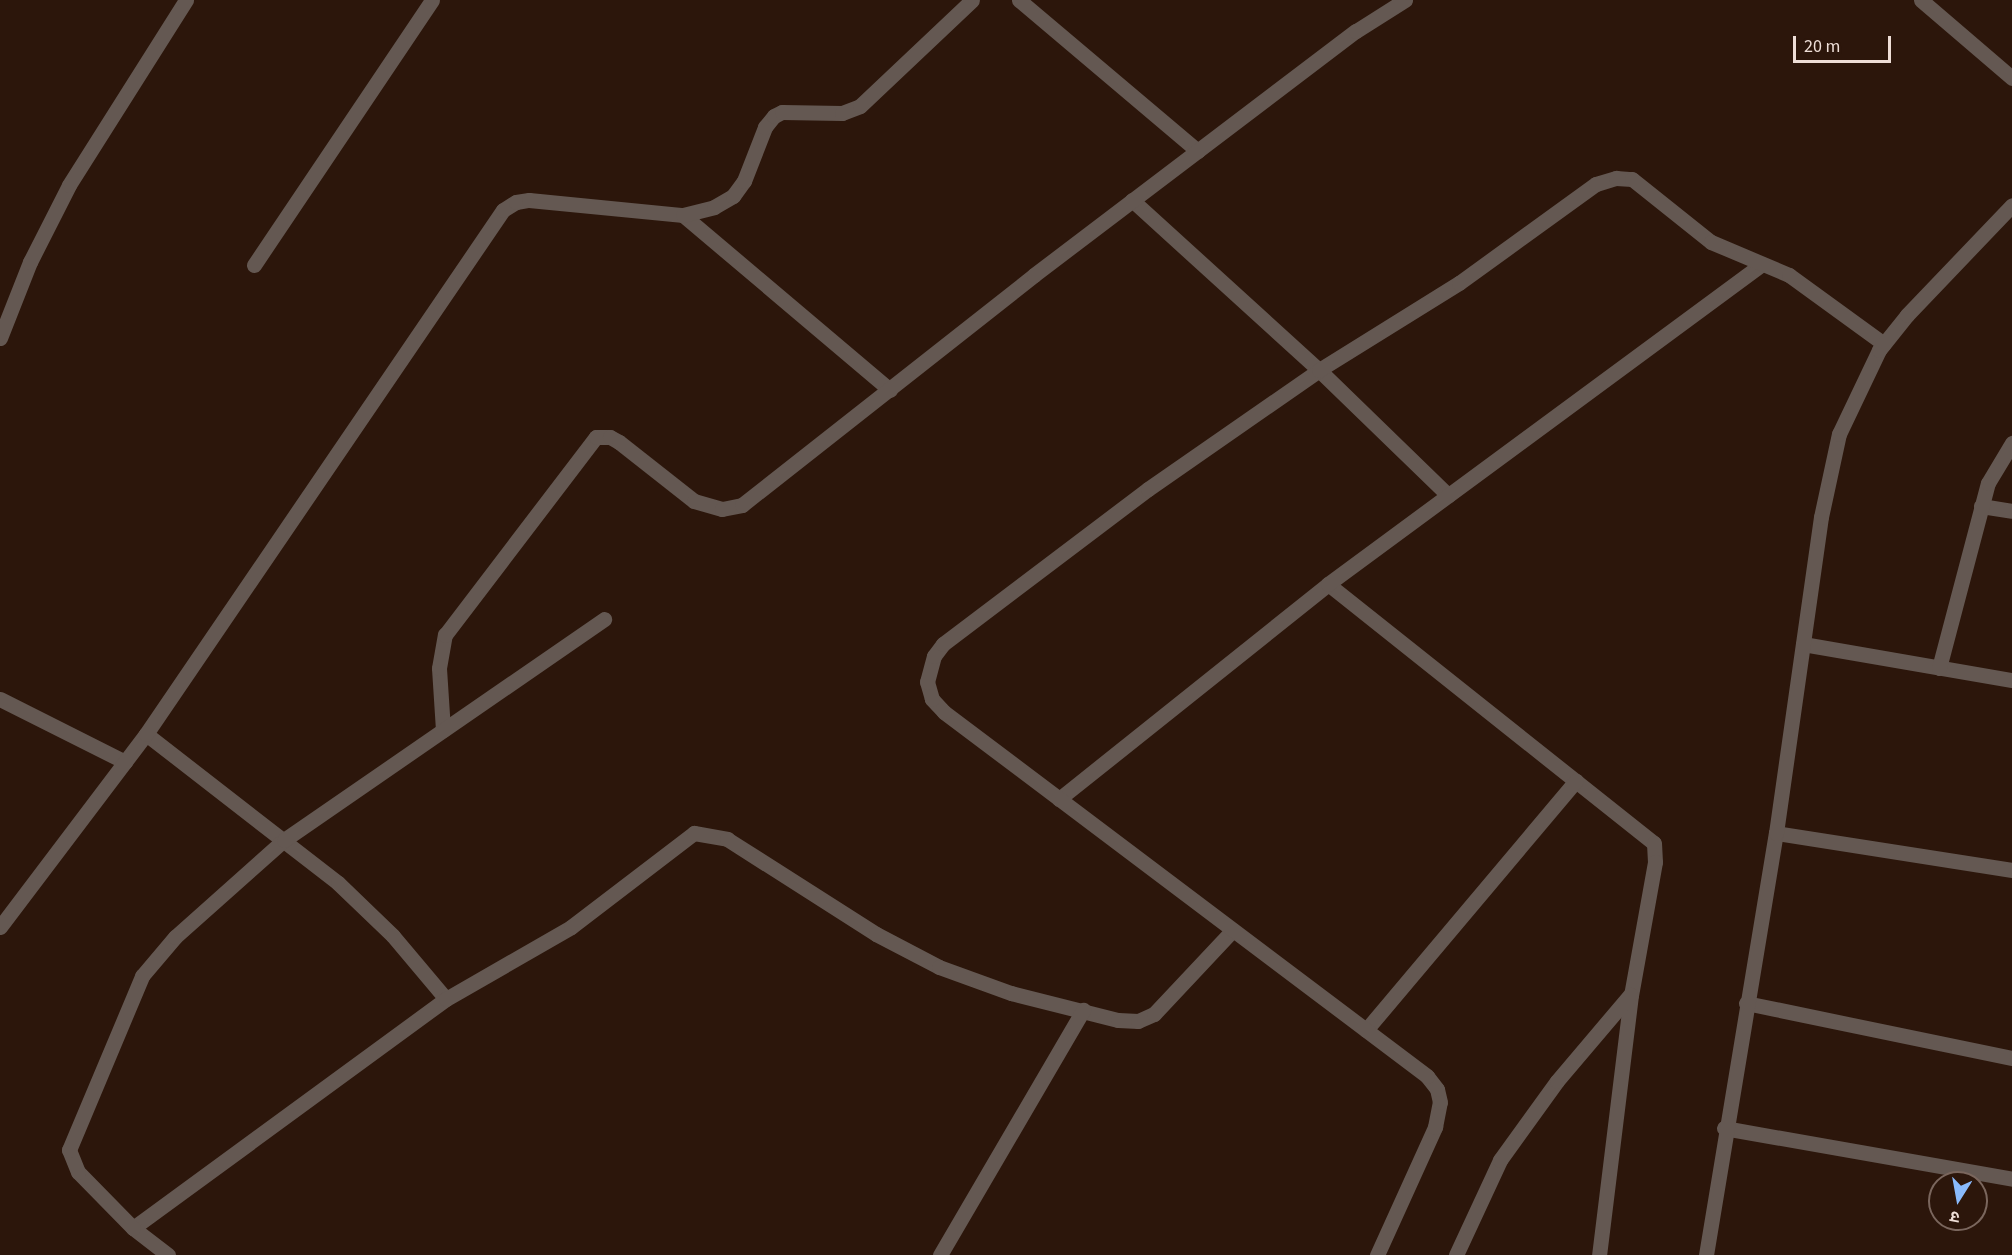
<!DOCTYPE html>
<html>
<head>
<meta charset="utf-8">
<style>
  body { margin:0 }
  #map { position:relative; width:2012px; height:1255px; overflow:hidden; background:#2c160b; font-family:"Source Sans 3","Noto Sans Devanagari",sans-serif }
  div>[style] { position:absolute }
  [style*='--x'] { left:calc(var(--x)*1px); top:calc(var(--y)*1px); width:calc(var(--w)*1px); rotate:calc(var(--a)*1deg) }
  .street>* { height:15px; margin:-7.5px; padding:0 7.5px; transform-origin:7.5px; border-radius:7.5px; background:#645852 }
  span { translate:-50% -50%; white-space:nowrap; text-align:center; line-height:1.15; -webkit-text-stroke:5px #2c160b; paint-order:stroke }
  .north { position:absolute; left:1928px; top:1171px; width:60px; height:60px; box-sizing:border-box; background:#2c160b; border:2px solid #7a665d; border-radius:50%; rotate:191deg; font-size:16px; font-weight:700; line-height:24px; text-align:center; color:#eeded7 }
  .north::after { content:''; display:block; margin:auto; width:21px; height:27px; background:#89bafc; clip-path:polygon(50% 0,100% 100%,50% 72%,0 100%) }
  .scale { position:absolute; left:1793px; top:36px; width:98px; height:27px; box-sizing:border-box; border:3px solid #eeded7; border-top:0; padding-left:8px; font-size:18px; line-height:21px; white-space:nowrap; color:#eeded7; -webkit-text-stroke:4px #2c160b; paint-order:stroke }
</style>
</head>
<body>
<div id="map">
  <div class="street">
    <i style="--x:1019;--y:0;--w:234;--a:40.2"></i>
    <i style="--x:1921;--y:0;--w:120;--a:40.6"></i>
    <i style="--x:1132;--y:200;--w:253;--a:42.3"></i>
    <i style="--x:1319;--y:370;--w:180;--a:44.1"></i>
    <i style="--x:683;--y:215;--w:271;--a:40.2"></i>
    <i style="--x:254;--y:265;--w:319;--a:-56.1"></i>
    <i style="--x:0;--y:338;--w:82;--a:-68.5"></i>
    <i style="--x:30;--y:262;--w:86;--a:-63.1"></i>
    <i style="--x:69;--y:185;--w:219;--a:-57.7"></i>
    <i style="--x:1981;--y:506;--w:31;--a:9"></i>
    <i style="--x:1328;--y:584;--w:416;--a:38.5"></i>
    <i style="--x:1654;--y:843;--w:19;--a:87"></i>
    <i style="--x:1655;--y:862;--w:135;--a:100.2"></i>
    <i style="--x:1631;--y:995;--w:262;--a:97"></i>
    <i style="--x:1803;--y:644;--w:212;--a:9.8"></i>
    <i style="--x:1939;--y:668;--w:191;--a:-75.2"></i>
    <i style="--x:1988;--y:483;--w:47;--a:-59"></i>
    <i style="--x:0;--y:699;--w:140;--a:26.7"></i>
    <i style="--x:443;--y:730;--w:62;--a:-93.7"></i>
    <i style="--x:439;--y:668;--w:34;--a:-80"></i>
    <i style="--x:445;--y:635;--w:249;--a:-52.7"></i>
    <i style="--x:596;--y:437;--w:14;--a:0"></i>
    <i style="--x:610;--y:437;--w:10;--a:29"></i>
    <i style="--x:619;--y:442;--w:95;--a:38.2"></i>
    <i style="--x:694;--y:501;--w:29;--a:16"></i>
    <i style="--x:722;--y:509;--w:20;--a:-11"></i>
    <i style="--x:742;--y:505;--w:372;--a:-38.2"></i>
    <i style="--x:1034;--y:275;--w:404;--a:-37.2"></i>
    <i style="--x:1356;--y:31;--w:58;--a:-32.3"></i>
    <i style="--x:146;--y:734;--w:243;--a:37.8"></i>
    <i style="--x:338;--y:883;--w:76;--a:43.9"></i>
    <i style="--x:393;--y:936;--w:82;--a:49.9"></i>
    <i style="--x:1059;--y:799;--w:344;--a:-38.6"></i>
    <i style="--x:1328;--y:584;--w:539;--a:-36.4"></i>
    <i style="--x:1776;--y:833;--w:239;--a:8.9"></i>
    <i style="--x:0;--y:927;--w:242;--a:-52.9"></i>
    <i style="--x:146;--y:734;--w:634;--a:-55.73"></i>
    <i style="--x:503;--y:210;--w:15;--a:-32"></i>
    <i style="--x:516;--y:202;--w:13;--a:-9"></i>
    <i style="--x:529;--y:200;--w:155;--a:5.6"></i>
    <i style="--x:683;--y:215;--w:32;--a:-14"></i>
    <i style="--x:714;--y:207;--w:22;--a:-30"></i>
    <i style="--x:733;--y:196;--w:19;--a:-54"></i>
    <i style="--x:744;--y:181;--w:58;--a:-68.7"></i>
    <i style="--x:765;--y:127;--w:14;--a:-51"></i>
    <i style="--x:774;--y:116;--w:9;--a:-27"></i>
    <i style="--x:782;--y:112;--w:60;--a:1"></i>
    <i style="--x:842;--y:113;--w:19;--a:-21"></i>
    <i style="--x:860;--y:106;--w:154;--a:-43.4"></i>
    <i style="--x:1746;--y:1003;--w:272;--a:11.7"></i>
    <i style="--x:1366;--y:1030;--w:326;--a:-49.9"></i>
    <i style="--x:1724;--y:1128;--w:292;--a:10"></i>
    <i style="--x:133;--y:1228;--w:388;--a:-36.2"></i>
    <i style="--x:446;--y:999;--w:144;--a:-29.9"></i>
    <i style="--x:571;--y:927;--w:155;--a:-37.4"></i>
    <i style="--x:694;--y:833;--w:34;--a:10"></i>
    <i style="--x:727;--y:839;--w:177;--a:32.5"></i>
    <i style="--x:876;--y:934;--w:71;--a:27.6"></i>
    <i style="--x:939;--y:967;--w:77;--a:19.9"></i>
    <i style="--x:1011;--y:993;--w:110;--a:14.2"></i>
    <i style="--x:1118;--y:1020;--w:20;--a:3"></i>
    <i style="--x:1138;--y:1021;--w:17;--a:-24"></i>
    <i style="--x:1154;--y:1014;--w:115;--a:-46.8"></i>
    <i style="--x:168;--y:1255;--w:44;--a:-142.4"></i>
    <i style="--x:133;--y:1228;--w:78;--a:-134.5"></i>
    <i style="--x:78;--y:1172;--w:24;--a:-112"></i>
    <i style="--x:69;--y:1150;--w:189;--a:-67.2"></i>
    <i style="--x:142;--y:976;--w:51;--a:-49.8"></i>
    <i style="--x:175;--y:937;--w:146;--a:-41.7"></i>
    <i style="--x:284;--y:840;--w:389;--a:-34.6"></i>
    <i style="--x:940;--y:1255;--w:284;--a:-59.7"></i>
    <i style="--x:1377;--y:1255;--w:141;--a:-65.6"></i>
    <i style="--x:1435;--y:1127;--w:25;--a:-79"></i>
    <i style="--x:1440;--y:1102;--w:13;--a:-103"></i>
    <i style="--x:1437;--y:1089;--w:16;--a:-128"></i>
    <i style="--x:1427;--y:1076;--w:605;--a:-143"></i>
    <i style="--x:944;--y:712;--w:18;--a:-133"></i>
    <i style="--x:932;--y:699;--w:18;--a:-106"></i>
    <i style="--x:927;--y:682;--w:27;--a:-75"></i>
    <i style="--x:934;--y:656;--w:15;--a:-53"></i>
    <i style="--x:943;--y:644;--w:257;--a:-37.1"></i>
    <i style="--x:1148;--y:489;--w:208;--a:-34.8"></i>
    <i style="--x:1319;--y:370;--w:165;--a:-31.9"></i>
    <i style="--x:1459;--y:283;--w:169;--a:-35.9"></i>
    <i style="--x:1596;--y:184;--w:21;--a:-17"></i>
    <i style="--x:1616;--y:178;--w:16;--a:4"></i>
    <i style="--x:1632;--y:179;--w:101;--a:38.6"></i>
    <i style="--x:1711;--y:242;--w:85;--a:22.9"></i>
    <i style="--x:1789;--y:275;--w:117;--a:36"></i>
    <i style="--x:1456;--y:1255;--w:105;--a:-65.1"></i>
    <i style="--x:1500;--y:1160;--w:97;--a:-54.2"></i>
    <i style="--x:1557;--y:1081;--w:113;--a:-49.7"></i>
    <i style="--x:1706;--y:1255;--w:428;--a:-80.6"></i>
    <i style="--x:1776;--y:833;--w:319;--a:-81.9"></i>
    <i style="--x:1821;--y:517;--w:85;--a:-77.8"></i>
    <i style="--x:1839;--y:434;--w:93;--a:-64.5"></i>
    <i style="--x:1879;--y:350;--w:45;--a:-51.3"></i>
    <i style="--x:1907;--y:315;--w:152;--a:-46.3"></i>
  </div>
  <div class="north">उ</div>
  <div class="scale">20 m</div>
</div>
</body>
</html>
